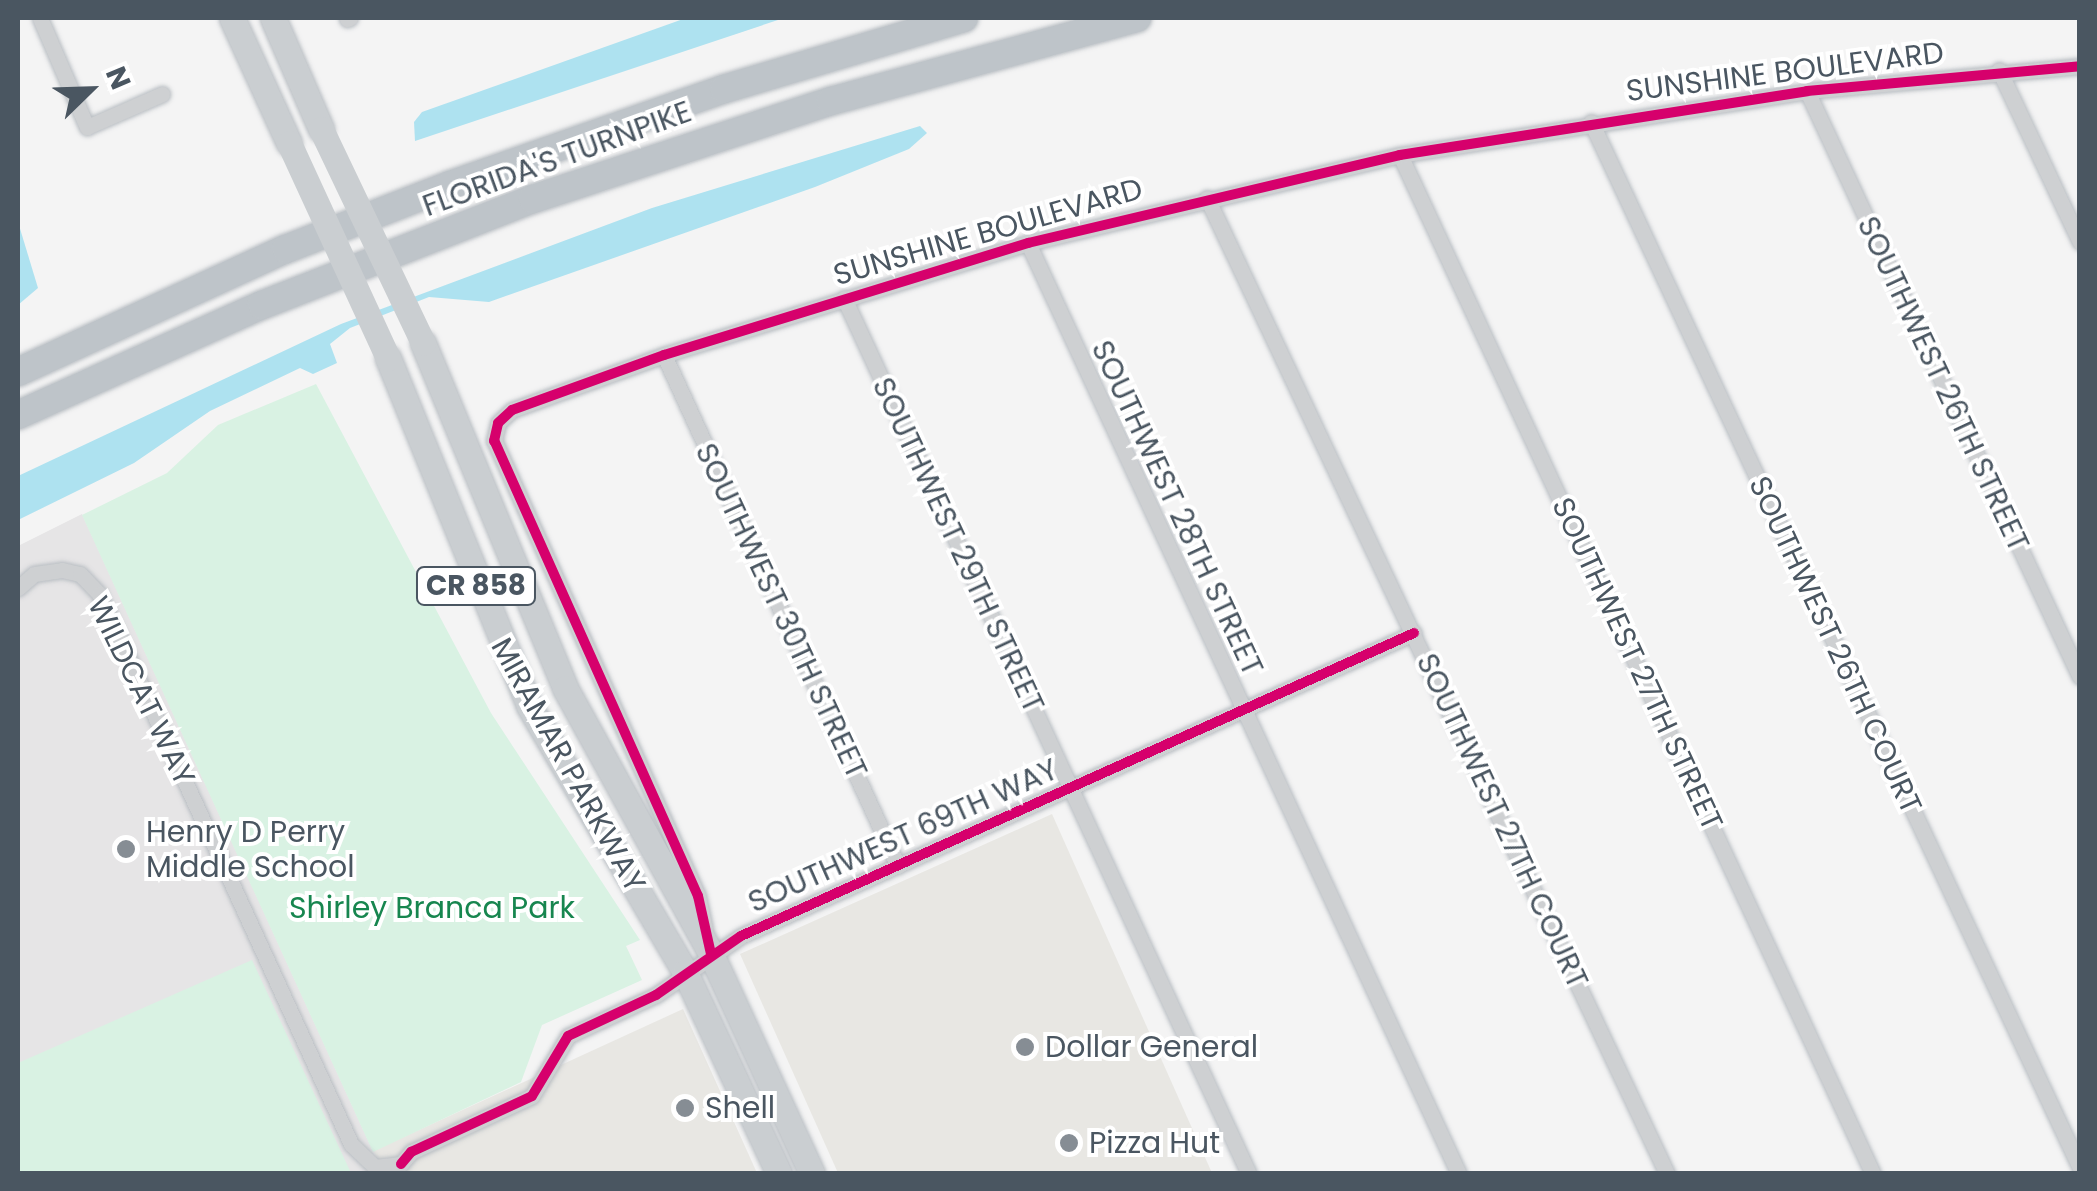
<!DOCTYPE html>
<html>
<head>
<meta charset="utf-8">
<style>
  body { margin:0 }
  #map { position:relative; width:2097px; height:1191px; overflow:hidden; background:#f4f4f4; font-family:Poppins,sans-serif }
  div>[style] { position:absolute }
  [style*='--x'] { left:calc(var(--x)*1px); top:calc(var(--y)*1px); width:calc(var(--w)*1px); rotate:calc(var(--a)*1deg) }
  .commercial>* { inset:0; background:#e8e7e3 }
  .education>* { inset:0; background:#e6e5e6 }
  .green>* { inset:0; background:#d9f2e3 }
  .water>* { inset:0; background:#aee2f0 }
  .roads { filter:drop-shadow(0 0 2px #b9bec3) drop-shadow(0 0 2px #b9bec3) }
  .street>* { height:15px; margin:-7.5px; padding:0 7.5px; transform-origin:7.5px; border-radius:7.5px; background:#ced0d2 }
  .primary>* { height:25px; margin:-12.5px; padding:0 12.5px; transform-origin:12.5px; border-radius:12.5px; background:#caced1 }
  .highway>* { height:28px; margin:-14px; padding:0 14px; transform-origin:14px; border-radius:14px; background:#bec4c9 }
  .primary-bridge>* { height:25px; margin:-12.5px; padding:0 12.5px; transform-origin:12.5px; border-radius:12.5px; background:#caced1 }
  .cycleway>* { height:10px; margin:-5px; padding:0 5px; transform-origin:5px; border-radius:5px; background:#d6006c }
  .dots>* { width:28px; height:28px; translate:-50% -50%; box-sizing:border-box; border:5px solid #fff; border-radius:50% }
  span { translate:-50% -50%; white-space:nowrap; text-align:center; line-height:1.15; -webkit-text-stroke:8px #fff; paint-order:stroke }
  .shield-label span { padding:2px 8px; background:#fff; border:2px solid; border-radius:8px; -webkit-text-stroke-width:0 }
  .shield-label { font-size:28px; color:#4a5661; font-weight:700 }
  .street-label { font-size:30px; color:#4a5661 }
  .poi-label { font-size:30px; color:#4a5661 }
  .left { translate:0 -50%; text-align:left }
  .park-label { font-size:30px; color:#17864f }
  .frame { position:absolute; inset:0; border:20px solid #4a5661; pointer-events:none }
  .north { position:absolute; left:40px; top:40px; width:100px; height:100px; -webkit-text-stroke:8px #fff; paint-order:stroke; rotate:67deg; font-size:28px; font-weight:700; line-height:40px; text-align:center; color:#4a5661 }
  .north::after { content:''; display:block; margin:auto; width:35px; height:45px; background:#4a5661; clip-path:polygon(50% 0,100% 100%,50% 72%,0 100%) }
</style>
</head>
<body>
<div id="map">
  <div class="commercial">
    <i style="clip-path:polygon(1052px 814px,1212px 1173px,838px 1173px,740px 954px)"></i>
    <i style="clip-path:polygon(683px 1009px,757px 1173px,383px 1173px,373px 1151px)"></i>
  </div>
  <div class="education">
    <i style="clip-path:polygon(82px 514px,383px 1173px,18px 1174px,18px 546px)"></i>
  </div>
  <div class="green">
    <i style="clip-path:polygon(316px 384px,491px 713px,640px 940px,626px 946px,642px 980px,542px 1025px,521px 1082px,373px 1152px,82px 515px,167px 473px,218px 425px)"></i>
    <i style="clip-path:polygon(252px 960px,351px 1173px,18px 1173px,18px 1063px)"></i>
  </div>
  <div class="water">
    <i style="clip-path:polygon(686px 18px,784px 18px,415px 141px,414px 122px,422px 112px)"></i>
    <i style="clip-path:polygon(920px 126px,927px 133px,909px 149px,815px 187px,489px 302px,429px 297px,350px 328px,330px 344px,337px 363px,313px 374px,300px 368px,210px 411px,134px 463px,18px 520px,18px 476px,341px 324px,652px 208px)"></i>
    <i style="clip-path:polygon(18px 222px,38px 288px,18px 305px)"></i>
  </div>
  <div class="roads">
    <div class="street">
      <i style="--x:40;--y:18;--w:119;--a:66.7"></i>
      <i style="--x:87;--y:127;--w:82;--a:-23.7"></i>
      <i style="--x:347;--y:19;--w:3;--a:-18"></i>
      <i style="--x:1999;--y:70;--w:190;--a:64.8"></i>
      <i style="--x:1807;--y:91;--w:646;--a:65.02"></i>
      <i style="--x:1591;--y:122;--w:1155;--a:64.94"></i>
      <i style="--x:1400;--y:155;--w:1123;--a:65.1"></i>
      <i style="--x:1207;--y:198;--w:1079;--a:64.76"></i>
      <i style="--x:1028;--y:243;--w:1026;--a:65.16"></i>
      <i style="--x:844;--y:298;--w:965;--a:65.19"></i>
      <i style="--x:664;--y:355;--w:562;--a:65.4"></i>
      <i style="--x:18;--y:588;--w:21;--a:-41"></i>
      <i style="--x:34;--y:574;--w:28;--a:-8"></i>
      <i style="--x:62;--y:570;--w:18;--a:13"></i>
      <i style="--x:80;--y:574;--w:28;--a:46"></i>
      <i style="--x:99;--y:594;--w:605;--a:65.38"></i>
      <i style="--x:351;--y:1144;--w:33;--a:44"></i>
      <i style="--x:375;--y:1167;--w:26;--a:-7"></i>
      <i style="--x:705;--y:929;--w:34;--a:-102"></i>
      <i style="--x:698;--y:896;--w:499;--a:-114.1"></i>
      <i style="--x:494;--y:441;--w:18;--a:-77"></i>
      <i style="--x:498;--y:423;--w:19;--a:-43"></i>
      <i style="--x:512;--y:410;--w:162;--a:-19.9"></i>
      <i style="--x:664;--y:355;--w:381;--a:-17.1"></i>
      <i style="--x:1028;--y:243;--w:382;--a:-13.3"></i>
      <i style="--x:1400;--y:155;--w:412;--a:-8.9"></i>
      <i style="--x:1807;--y:91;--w:274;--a:-5.2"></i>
      <i style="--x:401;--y:1164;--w:16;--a:-50"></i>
      <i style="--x:411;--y:1152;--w:133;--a:-24.8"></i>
      <i style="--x:532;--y:1096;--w:70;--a:-59"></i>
      <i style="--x:568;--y:1036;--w:97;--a:-25"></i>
      <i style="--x:656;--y:995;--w:103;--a:-34.8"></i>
      <i style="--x:741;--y:936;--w:738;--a:-24.24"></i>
    </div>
    <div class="primary">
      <i style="--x:232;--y:18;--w:137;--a:65.5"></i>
      <i style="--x:273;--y:18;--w:121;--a:66.6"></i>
      <i style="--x:423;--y:343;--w:373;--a:67.6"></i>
      <i style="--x:565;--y:688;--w:303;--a:61.2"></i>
      <i style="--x:711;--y:954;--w:242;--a:65.3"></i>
      <i style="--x:388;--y:358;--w:375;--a:67.9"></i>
      <i style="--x:529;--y:706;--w:308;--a:59.6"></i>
      <i style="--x:685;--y:972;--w:223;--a:65"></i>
    </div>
    <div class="highway">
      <i style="--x:18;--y:372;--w:295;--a:-24.7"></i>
      <i style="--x:286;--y:249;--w:176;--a:-21.3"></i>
      <i style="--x:450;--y:185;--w:290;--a:-19.3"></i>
      <i style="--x:724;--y:89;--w:250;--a:-16.5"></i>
      <i style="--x:18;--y:415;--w:268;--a:-24.3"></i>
      <i style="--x:262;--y:305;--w:291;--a:-21.4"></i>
      <i style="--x:533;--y:199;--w:314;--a:-18.2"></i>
      <i style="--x:831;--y:101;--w:317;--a:-15.2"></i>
    </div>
  </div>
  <div class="primary-bridge">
    <i style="--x:321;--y:129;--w:237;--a:64.5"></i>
    <i style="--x:289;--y:143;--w:237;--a:65.3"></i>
  </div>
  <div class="cycleway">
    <i style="--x:711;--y:954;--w:59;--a:-102.6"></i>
    <i style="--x:698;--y:896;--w:499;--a:-114.1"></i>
    <i style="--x:494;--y:441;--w:18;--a:-77"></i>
    <i style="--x:498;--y:423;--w:19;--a:-43"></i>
    <i style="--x:512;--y:410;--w:162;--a:-19.9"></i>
    <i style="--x:664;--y:355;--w:381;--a:-17.1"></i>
    <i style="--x:1028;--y:243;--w:382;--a:-13.3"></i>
    <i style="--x:1400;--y:155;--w:412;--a:-8.9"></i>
    <i style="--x:1807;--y:91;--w:274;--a:-5.2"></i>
    <i style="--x:401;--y:1164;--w:16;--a:-50"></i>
    <i style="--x:411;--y:1152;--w:133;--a:-24.8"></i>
    <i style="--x:532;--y:1096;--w:70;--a:-59"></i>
    <i style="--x:568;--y:1036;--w:97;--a:-25"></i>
    <i style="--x:656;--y:995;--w:103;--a:-34.8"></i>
    <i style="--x:741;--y:936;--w:738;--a:-24.24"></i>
  </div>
  <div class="dots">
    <i style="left:126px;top:849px;background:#868d94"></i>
    <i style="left:1025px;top:1047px;background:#868d94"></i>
    <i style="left:685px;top:1108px;background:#868d94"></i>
    <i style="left:1069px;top:1143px;background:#868d94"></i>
  </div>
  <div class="shield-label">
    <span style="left:476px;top:586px">CR 858</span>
  </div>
  <div class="street-label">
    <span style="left:1785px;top:72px;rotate:-7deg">SUNSHINE BOULEVARD</span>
    <span style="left:557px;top:159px;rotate:-20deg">FLORIDA'S TURNPIKE</span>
    <span style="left:988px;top:232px;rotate:-16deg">SUNSHINE BOULEVARD</span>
    <span style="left:1943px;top:384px;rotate:65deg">SOUTHWEST 26TH STREET</span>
    <span style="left:1177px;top:508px;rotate:65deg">SOUTHWEST 28TH STREET</span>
    <span style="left:958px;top:545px;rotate:65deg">SOUTHWEST 29TH STREET</span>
    <span style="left:781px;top:611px;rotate:65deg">SOUTHWEST 30TH STREET</span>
    <span style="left:1835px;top:645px;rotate:65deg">SOUTHWEST 26TH COURT</span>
    <span style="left:1637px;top:664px;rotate:65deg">SOUTHWEST 27TH STREET</span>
    <span style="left:141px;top:691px;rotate:64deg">WILDCAT WAY</span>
    <span style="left:568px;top:765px;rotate:61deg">MIRAMAR PARKWAY</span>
    <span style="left:1502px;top:821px;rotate:65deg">SOUTHWEST 27TH COURT</span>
    <span style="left:903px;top:836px;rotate:-24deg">SOUTHWEST 69TH WAY</span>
  </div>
  <div class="poi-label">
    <span class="left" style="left:146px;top:849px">Henry D Perry<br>Middle School</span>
    <span class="left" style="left:1045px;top:1047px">Dollar General</span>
    <span class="left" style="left:705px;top:1108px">Shell</span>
    <span class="left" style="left:1089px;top:1143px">Pizza Hut</span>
  </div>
  <div class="park-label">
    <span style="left:432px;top:908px">Shirley Branca Park</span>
  </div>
  <div class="frame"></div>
  <div class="north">N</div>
</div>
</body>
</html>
